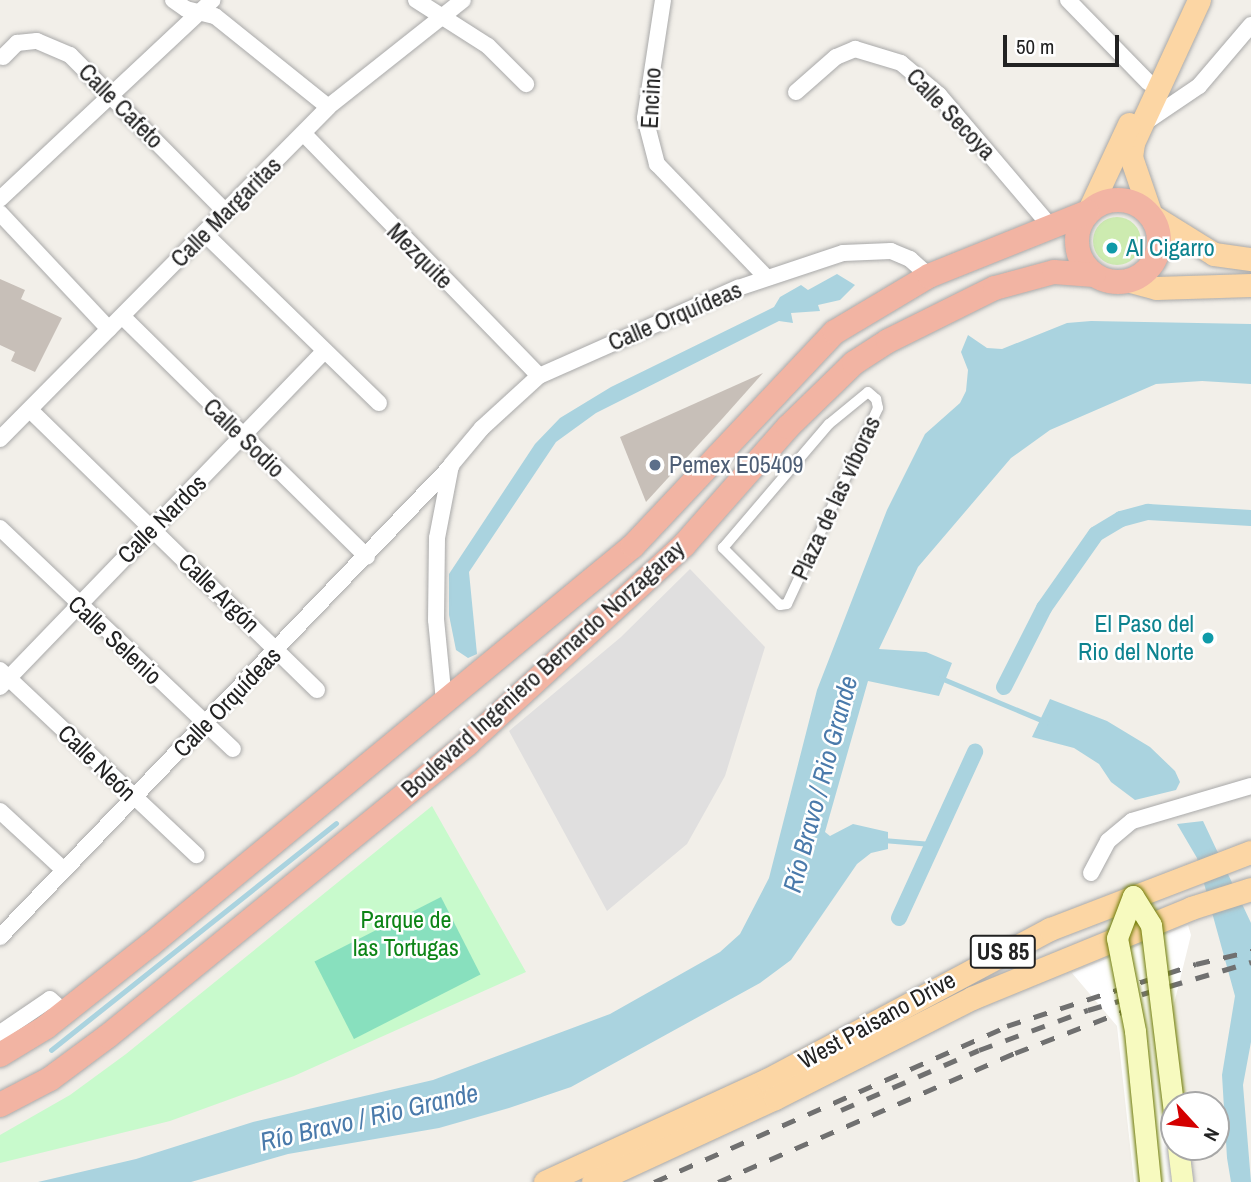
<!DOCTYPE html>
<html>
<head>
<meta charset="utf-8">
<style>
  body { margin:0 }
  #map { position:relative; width:1251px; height:1182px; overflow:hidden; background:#f2efe9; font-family:"Archivo Narrow",sans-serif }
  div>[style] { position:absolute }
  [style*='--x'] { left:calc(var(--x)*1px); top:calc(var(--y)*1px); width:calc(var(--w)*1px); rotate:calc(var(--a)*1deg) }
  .residential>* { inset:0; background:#e0dfdf }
  .grass>* { inset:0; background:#cdebb0 }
  .round { border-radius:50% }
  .park>* { inset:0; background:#c8facc }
  .pitch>* { inset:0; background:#88e0be; transform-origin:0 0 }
  .water>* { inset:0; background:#aad3df }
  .pier>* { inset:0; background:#fff }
  .stream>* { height:4.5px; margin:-2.25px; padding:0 2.25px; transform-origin:2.25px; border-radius:2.25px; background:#aad3df }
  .canal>* { height:16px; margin:-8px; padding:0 8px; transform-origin:8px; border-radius:8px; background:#aad3df }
  .building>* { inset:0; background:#c7bfb8 }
  .roads { filter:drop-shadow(0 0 2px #a9a9a9) drop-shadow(0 0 2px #a9a9a9) }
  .pedestrian>* { height:10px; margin:-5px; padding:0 5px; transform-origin:5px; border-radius:5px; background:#fff }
  .minor>* { height:16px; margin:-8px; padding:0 8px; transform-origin:8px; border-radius:8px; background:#fff }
  .secondary>* { height:21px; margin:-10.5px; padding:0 10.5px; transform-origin:10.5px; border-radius:10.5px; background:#f7fabf }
  .primary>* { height:23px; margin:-11.5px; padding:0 11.5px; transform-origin:11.5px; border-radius:11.5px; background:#fcd6a4 }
  .trunk>* { height:24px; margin:-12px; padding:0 12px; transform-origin:12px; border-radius:12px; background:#f2b4a3 }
  .trunk>.ring { margin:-12px; padding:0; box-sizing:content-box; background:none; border:24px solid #f2b4a3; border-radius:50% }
  .rail>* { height:4.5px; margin-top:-2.25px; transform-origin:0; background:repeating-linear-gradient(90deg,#707070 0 14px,transparent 0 28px) }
  .bridges { filter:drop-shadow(0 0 2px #707d05) drop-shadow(0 0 2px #707d05) }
  .secondary-bridge>* { height:21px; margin:-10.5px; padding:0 10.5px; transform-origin:10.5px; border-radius:10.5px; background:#f7fabf }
  .dots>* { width:19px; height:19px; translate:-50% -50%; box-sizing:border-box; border:4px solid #fff; border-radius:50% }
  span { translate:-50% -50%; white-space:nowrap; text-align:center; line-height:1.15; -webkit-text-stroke:5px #fff; paint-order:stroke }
  .shield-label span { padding:2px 5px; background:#fff; border:2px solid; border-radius:5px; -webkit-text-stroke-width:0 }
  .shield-label { font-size:23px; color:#222; font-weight:700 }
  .street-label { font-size:24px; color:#222 }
  .culture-label { font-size:24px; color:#0d838f }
  .left { translate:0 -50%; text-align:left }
  .right { translate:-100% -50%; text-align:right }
  .service-label { font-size:24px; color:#4e5e75 }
  .park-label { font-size:24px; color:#0c8416 }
  .water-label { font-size:26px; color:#4a7aab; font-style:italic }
  .north { position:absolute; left:1160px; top:1091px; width:70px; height:70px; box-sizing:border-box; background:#fff; border:2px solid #a7a7a7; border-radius:50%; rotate:117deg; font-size:19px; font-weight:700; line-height:28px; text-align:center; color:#222 }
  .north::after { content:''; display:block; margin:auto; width:24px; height:32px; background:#d40000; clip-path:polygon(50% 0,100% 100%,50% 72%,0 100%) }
  .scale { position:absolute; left:1003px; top:35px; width:116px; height:32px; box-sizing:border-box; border:4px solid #222; border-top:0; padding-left:9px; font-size:21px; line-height:24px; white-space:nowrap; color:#222; -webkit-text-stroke:5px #fff; paint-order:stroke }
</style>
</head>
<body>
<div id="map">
  <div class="residential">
    <i style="clip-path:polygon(690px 569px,765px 647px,725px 776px,687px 844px,607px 911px,509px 731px,621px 637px)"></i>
  </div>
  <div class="grass">
    <i class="round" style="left:1093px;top:217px;width:48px;height:48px"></i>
  </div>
  <div class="park">
    <i style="clip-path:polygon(432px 806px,526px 972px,294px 1076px,170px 1121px,0 1163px,0 1135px,70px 1095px,126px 1054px)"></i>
  </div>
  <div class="pitch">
    <i style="left:441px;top:897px;width:87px;height:142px;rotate:63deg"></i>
  </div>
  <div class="water">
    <i style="clip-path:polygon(837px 274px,855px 285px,840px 300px,818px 305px,820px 311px,791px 313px,793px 323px,779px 321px,596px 413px,556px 442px,469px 572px,477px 654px,468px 658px,456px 650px,449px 615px,449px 574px,535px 444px,560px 418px,611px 387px,774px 307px,780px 297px,801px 285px,808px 290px)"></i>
    <i style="clip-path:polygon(1091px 321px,1251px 324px,1251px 384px,1202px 381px,1156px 384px,1050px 430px,1011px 458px,918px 567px,879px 649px,926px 652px,952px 663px,939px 696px,868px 681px,825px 832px,830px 836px,853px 824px,888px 832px,888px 849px,871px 853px,857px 864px,791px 960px,760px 983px,571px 1087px,509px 1108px,439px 1128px,288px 1154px,191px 1182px,38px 1182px,136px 1159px,253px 1122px,433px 1080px,610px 1014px,720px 952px,740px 934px,769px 878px,817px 690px,887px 510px,925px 434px,960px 403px,966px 391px,968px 370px,961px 352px,968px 335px,987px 348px,1002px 349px,1067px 323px)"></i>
    <i style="clip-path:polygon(1050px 699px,1107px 721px,1150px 747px,1175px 771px,1180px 782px,1176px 790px,1135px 800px,1111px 782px,1099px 764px,1074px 748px,1032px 737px)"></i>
    <i style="clip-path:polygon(1203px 821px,1251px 923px,1251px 1042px,1243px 1085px,1251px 1182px,1231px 1182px,1227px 1158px,1222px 1075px,1235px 996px,1197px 858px,1177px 824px)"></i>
  </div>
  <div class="pier">
    <i style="clip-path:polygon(1188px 925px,1191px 935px,1172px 1012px,1174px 1147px,1189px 1147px,1193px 1182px,1134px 1182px,1117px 1026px,1072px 973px)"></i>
  </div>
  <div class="stream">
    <i style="--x:941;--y:678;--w:114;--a:22.7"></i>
    <i style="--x:883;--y:840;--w:48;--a:4.8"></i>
    <i style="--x:51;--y:1050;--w:364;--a:-38.5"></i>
  </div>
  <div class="canal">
    <i style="--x:1004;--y:687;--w:89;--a:-63.1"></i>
    <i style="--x:1044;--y:608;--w:90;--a:-54.9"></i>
    <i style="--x:1096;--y:534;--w:29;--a:-31"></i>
    <i style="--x:1121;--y:519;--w:28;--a:-15"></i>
    <i style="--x:1148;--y:512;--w:103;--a:3.3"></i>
    <i style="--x:899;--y:918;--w:183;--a:-65.4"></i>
  </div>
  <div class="building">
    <i style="clip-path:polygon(0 279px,25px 290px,21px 299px,62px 318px,35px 372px,11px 361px,15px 352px,0 345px)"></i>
    <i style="clip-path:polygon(763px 373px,722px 419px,646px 502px,620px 437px)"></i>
  </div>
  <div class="roads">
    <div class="pedestrian">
      <i style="--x:868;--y:392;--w:11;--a:41"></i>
      <i style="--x:876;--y:399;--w:9;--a:77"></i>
      <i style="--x:878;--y:408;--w:216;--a:114.9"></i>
      <i style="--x:787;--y:604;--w:7;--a:172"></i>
      <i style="--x:780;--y:605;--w:81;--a:-135"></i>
      <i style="--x:723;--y:548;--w:163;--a:-49.5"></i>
      <i style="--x:829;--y:424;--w:50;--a:-39.4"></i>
    </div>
    <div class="minor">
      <i style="--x:173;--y:0;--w:16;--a:35"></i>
      <i style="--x:186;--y:9;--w:30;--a:14"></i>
      <i style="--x:215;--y:16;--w:145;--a:38.8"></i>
      <i style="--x:416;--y:0;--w:85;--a:32.6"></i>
      <i style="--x:488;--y:46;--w:54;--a:45"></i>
      <i style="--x:663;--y:0;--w:119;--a:98.7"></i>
      <i style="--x:645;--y:118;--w:48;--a:75.4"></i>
      <i style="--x:657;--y:164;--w:157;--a:46"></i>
      <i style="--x:1068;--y:0;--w:115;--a:45.7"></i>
      <i style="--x:3;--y:57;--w:20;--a:-45"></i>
      <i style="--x:17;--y:43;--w:20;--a:-6"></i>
      <i style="--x:37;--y:41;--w:36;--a:23"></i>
      <i style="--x:70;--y:55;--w:221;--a:45.2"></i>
      <i style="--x:796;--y:92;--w:53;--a:-41.2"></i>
      <i style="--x:836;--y:57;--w:21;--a:-23"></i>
      <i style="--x:855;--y:49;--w:48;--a:16.9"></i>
      <i style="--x:901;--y:63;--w:50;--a:40.1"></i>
      <i style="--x:939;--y:95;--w:173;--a:49.7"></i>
      <i style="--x:1140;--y:126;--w:71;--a:-34.1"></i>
      <i style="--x:1199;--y:86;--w:80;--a:-49.6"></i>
      <i style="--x:304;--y:134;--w:337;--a:45.8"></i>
      <i style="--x:0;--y:199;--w:291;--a:-43.1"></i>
      <i style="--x:0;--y:213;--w:159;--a:46.8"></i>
      <i style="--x:204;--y:233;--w:244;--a:44.2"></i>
      <i style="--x:123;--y:317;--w:342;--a:44.5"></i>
      <i style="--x:30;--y:410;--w:401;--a:44.3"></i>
      <i style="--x:0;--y:439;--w:467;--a:-45.3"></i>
      <i style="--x:328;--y:107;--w:172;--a:-38.4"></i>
      <i style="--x:0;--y:528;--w:321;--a:43.5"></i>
      <i style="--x:0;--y:670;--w:270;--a:43.3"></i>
      <i style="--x:0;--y:687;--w:465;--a:-46"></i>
      <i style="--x:444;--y:701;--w:81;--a:-95.6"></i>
      <i style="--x:436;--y:620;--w:82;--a:-89.3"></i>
      <i style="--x:437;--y:538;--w:74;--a:-79.1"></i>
      <i style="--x:451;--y:465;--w:48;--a:-50"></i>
      <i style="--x:482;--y:428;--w:77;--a:-42.4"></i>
      <i style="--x:539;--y:376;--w:218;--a:-23.9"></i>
      <i style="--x:738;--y:288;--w:111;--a:-18.4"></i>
      <i style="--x:843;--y:253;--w:48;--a:-2.4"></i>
      <i style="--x:891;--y:251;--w:21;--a:23"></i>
      <i style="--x:910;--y:259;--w:25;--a:42"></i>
      <i style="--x:0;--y:811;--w:87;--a:42.7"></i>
      <i style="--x:1091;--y:873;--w:36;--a:-62"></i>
      <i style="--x:1108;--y:841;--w:31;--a:-40"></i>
      <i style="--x:1132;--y:821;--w:124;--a:-16.4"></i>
      <i style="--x:0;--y:937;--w:652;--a:-46.24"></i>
      <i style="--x:0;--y:1033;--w:60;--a:-34.2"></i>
      <i style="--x:50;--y:999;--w:19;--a:43"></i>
    </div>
    <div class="secondary">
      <i style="--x:1178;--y:1147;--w:35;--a:83"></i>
    </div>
    <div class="primary">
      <i style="--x:1199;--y:0;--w:157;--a:114.8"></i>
      <i style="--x:1133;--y:143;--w:14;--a:98"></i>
      <i style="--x:1131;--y:157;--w:61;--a:71"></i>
      <i style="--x:1151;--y:215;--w:74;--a:31.8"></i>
      <i style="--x:1214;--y:254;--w:37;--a:8"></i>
      <i style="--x:1088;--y:212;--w:97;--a:-65"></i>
      <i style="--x:1130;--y:281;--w:27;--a:15"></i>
      <i style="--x:1156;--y:288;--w:95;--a:-1.8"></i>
      <i style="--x:545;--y:1182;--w:244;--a:-24.7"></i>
      <i style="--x:767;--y:1080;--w:321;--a:-28.1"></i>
      <i style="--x:1050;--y:929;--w:215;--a:-21"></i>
      <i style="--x:593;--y:1182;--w:200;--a:-24.8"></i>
      <i style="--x:775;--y:1098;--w:221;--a:-26.9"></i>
      <i style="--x:972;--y:998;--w:237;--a:-22.3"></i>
      <i style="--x:1191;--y:908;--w:63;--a:-17.6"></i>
    </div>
    <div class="trunk">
      <i class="ring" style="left:1077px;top:200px;width:58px;height:58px"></i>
      <i style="--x:0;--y:1055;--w:54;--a:-31.3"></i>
      <i style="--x:46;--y:1027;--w:132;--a:-38.3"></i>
      <i style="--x:150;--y:945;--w:626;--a:-39.56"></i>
      <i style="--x:633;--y:546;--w:294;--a:-46.7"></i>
      <i style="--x:835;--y:332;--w:109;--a:-30.8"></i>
      <i style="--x:929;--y:276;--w:171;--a:-21.9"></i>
      <i style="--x:0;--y:1105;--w:56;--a:-27.5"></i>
      <i style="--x:50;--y:1079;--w:72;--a:-36.6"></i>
      <i style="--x:108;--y:1036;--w:464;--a:-39.1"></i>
      <i style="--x:468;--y:743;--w:293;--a:-42.5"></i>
      <i style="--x:684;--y:545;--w:157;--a:-48.6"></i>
      <i style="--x:788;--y:427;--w:92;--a:-44.1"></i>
      <i style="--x:854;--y:363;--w:40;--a:-32.9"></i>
      <i style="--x:888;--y:341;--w:119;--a:-26.4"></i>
      <i style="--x:995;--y:288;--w:61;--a:-15.2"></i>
      <i style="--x:1054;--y:272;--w:40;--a:4.3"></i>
    </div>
  </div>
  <div class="rail">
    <i style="--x:841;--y:1110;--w:150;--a:-23.5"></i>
    <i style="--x:979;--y:1050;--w:116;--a:-20.2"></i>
    <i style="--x:1088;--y:1010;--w:170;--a:-16.4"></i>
    <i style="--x:654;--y:1182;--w:386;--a:-23.8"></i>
    <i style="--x:1007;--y:1026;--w:199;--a:-18.2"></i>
    <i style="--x:1196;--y:964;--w:57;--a:-13.3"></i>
    <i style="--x:718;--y:1182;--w:324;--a:-23.5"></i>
    <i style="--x:1015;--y:1053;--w:128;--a:-21.1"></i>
  </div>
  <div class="bridges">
    <div class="secondary-bridge">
      <i style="--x:1133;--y:896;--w:45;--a:110.9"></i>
      <i style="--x:1117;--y:938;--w:95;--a:79"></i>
      <i style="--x:1135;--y:1031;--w:152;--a:84.3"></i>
      <i style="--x:1133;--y:896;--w:34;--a:58"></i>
      <i style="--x:1151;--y:925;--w:188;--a:83"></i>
    </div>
  </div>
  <div class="dots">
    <i style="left:1112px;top:248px;background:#0f9aa8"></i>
    <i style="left:655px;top:465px;background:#5c6f8a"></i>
    <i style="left:1208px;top:638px;background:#0f9aa8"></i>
  </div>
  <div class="shield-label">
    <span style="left:1003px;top:952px">US 85</span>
  </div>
  <div class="street-label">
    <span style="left:651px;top:98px;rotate:-87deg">Encino</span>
    <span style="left:121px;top:106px;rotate:45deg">Calle Cafeto</span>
    <span style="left:951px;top:114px;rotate:46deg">Calle Secoya</span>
    <span style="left:226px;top:212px;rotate:-45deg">Calle Margaritas</span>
    <span style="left:420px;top:256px;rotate:45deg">Mezquite</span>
    <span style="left:675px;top:316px;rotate:-23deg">Calle Orquídeas</span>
    <span style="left:244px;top:438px;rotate:44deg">Calle Sodio</span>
    <span style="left:836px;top:498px;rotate:-65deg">Plaza de las víboras</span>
    <span style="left:162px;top:519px;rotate:-45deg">Calle Nardos</span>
    <span style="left:219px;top:593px;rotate:44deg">Calle Argón</span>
    <span style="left:115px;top:640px;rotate:43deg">Calle Selenio</span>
    <span style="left:543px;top:669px;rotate:-42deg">Boulevard Ingeniero Bernardo Norzagaray</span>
    <span style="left:227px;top:702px;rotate:-46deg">Calle Orquídeas</span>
    <span style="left:97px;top:763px;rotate:44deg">Calle Neón</span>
    <span style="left:877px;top:1020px;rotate:-29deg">West Paisano Drive</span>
  </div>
  <div class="culture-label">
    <span class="left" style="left:1126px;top:248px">Al Cigarro</span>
    <span class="right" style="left:1194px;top:638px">El Paso del<br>Rio del Norte</span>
  </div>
  <div class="service-label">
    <span class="left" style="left:669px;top:465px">Pemex E05409</span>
  </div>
  <div class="park-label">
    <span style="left:406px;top:934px">Parque de<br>las Tortugas</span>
  </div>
  <div class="water-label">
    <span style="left:820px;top:784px;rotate:-75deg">Río Bravo / Rio Grande</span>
    <span style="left:369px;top:1117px;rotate:-13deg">Río Bravo / Rio Grande</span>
  </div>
  <div class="north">N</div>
  <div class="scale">50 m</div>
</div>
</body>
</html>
